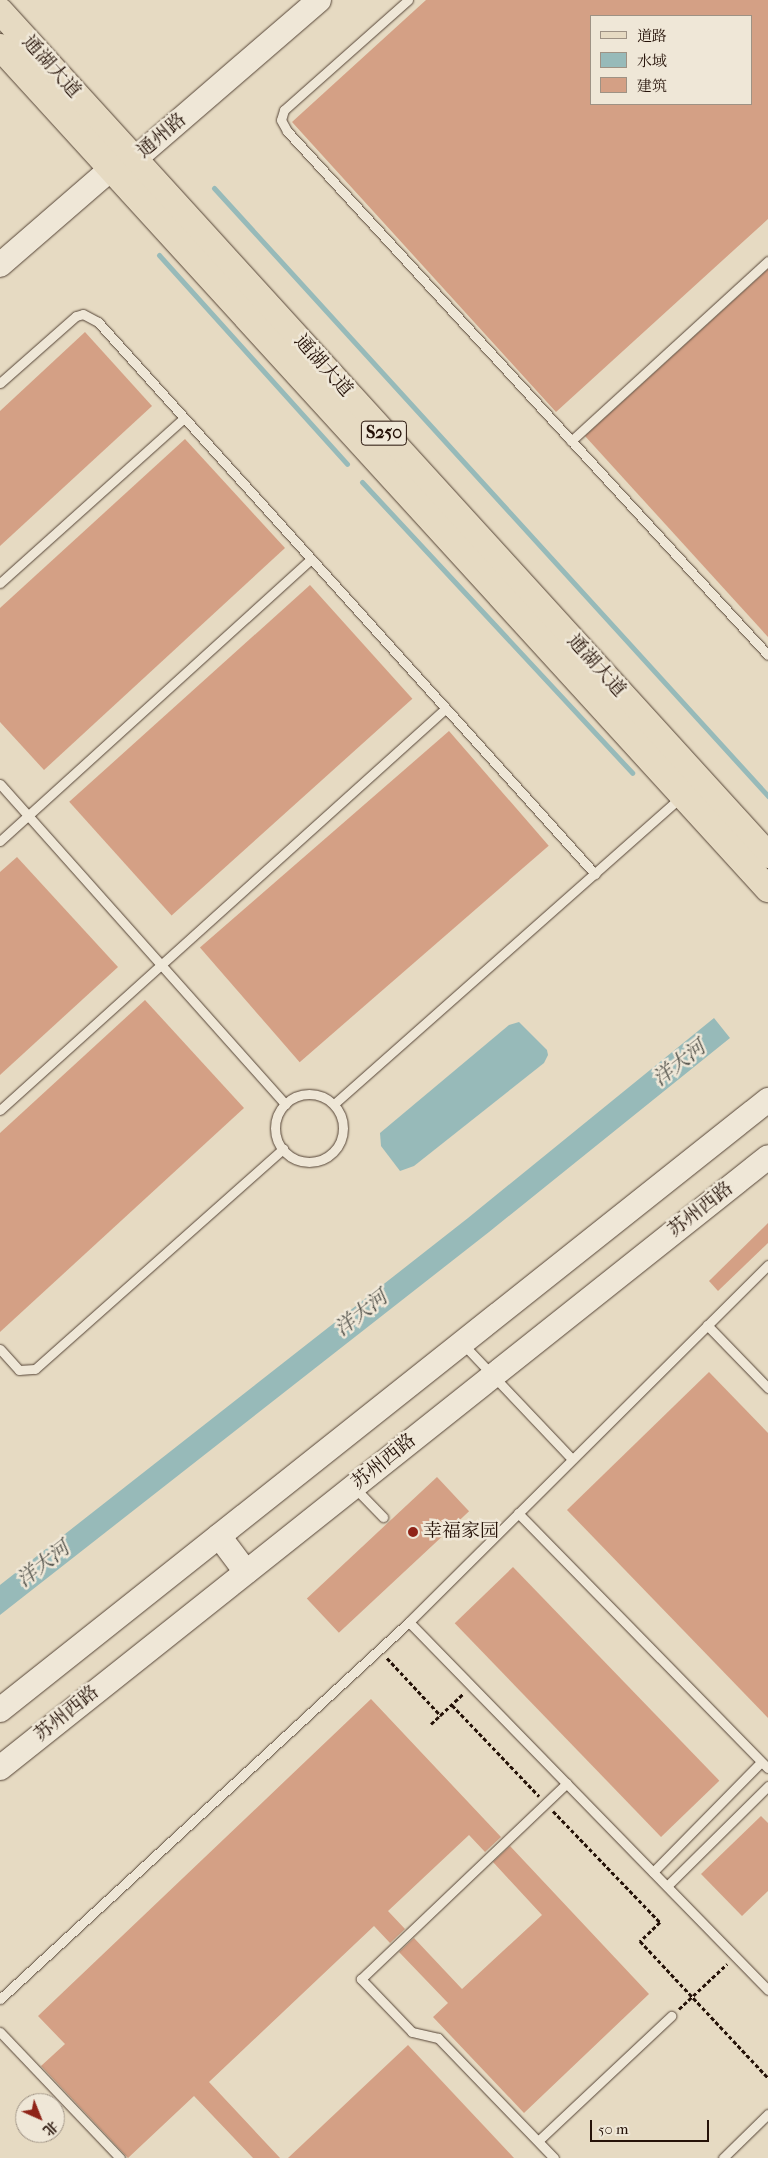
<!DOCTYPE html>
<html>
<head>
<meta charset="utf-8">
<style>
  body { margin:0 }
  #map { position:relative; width:768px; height:2158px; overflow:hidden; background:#e6dac2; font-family:"IM FELL French Canon","Noto Serif SC",serif }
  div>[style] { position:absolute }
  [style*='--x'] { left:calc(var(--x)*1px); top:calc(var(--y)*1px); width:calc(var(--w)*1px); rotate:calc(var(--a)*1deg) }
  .water>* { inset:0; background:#97bab9 }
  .stream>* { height:5px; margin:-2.5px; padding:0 2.5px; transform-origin:2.5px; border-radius:2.5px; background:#97bab9 }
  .building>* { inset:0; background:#d4a085; transform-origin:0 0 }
  .path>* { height:3px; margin-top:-1.5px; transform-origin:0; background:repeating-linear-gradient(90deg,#251208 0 4px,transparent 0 6.5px) }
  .roads { filter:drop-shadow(0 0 1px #554436) drop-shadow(0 0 1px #554436) }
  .lane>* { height:9px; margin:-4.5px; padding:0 4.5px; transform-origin:4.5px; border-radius:4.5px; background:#efe7d7 }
  .lane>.ring { margin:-4.5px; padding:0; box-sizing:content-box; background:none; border:9px solid #efe7d7; border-radius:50% }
  .secondary>* { height:24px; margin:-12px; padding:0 12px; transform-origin:12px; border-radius:12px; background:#efe7d7 }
  .primary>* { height:26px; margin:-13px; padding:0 13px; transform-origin:13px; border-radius:13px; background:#e6dac2 }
  .dots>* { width:14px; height:14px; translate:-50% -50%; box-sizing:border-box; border:2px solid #efe7d7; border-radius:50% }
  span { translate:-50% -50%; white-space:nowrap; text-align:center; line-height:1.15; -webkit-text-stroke:5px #efe7d7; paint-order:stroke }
  .shield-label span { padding:1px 4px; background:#efe7d7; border:1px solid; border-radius:4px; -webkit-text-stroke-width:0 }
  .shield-label { font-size:18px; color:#251208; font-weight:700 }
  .street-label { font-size:19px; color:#251208 }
  .poi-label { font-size:19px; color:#251208 }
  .left { translate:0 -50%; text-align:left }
  .water-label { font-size:20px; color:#4d4d46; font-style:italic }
  .legend { position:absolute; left:590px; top:15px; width:162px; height:90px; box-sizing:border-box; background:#efe7d7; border:1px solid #9e9284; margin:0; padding:6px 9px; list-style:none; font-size:15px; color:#251208 }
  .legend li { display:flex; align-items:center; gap:10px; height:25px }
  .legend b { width:25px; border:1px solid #9e9284 }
  .north { position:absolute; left:15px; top:2093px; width:50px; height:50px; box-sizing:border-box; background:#efe7d7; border:1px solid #9e9284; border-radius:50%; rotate:136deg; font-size:14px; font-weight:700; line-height:20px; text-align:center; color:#251208 }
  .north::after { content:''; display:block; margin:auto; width:18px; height:22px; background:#8f2418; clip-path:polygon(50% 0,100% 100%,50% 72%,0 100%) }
  .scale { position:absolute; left:590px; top:2120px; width:119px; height:22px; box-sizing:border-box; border:2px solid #251208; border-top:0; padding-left:6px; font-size:15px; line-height:18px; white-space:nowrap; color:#251208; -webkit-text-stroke:4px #efe7d7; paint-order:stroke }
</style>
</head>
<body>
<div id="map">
  <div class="water">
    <i style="clip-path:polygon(714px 1018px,730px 1038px,489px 1232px,0 1615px,0 1585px,468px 1218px)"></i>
    <i style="clip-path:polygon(519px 1022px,547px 1050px,548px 1055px,544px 1063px,414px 1166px,400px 1171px,381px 1146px,380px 1133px,509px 1025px)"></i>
  </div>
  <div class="stream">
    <i style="--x:214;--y:188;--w:823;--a:47.66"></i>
    <i style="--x:159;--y:255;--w:281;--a:48"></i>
    <i style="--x:362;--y:482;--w:397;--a:47.1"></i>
  </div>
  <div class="building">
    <i style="clip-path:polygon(evenodd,426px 0,768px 0,768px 219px,556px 412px,292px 122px,426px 0,592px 16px,752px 16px,752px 104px,592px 104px,592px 16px)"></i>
    <i style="clip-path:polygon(768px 269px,768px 637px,585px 436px)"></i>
    <i style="clip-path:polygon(85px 332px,152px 406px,0 546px,0 411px)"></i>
    <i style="clip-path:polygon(185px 439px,285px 548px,44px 770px,0 722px,0 608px)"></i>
    <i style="left:310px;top:585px;width:153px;height:324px;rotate:48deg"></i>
    <i style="left:449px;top:731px;width:152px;height:330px;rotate:49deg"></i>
    <i style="clip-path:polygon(17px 857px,118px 967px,0 1075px,0 872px)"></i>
    <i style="clip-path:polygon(145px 1000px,244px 1108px,0 1332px,0 1133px)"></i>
    <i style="clip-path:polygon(768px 1223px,768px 1243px,718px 1291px,709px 1281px)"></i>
    <i style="clip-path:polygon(709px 1372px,768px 1433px,768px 1718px,567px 1510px)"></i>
    <i style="left:437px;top:1477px;width:47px;height:178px;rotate:47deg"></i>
    <i style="left:513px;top:1567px;width:297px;height:81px;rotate:46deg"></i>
    <i style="clip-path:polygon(371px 1699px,501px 1837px,485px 1852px,469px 1835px,388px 1911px,405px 1929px,390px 1943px,374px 1926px,209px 2082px,280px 2158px,253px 2158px,194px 2096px,128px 2158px,41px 2066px,65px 2044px,38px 2016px)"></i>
    <i style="clip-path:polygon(761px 1816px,768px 1823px,768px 1891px,742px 1916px,701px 1874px)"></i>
    <i style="clip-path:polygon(510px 1846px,649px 1994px,524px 2113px,433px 2017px,448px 2003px,399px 1952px,414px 1938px,462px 1989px,542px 1915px,493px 1862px)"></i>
    <i style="clip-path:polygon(408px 2045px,514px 2158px,288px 2158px)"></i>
  </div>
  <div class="path">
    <i style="--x:387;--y:1658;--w:79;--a:47"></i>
    <i style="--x:452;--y:1705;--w:126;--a:46.3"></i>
    <i style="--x:431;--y:1724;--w:45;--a:-43.2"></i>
    <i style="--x:553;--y:1811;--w:154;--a:46.1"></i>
    <i style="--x:660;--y:1922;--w:28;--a:136"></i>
    <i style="--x:640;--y:1941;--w:187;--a:46.9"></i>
    <i style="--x:679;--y:2009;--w:66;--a:-43.2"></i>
  </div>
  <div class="roads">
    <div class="lane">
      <i style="--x:408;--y:0;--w:166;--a:138.4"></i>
      <i style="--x:284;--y:110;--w:10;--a:107"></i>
      <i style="--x:281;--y:120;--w:13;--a:61"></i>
      <i style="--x:287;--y:131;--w:711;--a:47.45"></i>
      <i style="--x:0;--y:383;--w:101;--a:-41.4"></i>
      <i style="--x:76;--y:316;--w:7;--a:-16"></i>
      <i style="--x:83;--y:314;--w:17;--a:28"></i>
      <i style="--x:98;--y:322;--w:743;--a:48"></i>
      <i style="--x:571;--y:441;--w:267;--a:-42.4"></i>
      <i style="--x:0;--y:583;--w:247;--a:-41.9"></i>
      <i style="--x:0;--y:784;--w:429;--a:48.3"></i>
      <i style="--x:0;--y:841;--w:420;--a:-42.2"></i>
      <i class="ring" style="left:275px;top:1094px;width:59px;height:59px"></i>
      <i style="--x:334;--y:1104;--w:463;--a:-41.5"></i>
      <i style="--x:0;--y:1110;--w:600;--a:-42.03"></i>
      <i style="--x:768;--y:1265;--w:506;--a:135.16"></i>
      <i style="--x:409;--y:1622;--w:514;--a:45.71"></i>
      <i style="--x:707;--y:1325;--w:88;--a:45.9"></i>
      <i style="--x:462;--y:1343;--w:160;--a:46.5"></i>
      <i style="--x:0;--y:1349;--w:28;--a:48"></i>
      <i style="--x:19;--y:1370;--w:16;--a:-4"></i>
      <i style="--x:35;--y:1369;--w:332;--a:-41.6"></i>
      <i style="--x:354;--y:1487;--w:42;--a:46"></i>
      <i style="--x:518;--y:1513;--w:357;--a:45.6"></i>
      <i style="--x:653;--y:1872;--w:154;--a:-45.5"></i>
      <i style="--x:667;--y:1886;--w:142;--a:-44.7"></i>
      <i style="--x:0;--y:1999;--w:556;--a:-42.67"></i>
      <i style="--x:0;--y:2032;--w:174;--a:46.4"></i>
      <i style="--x:538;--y:2141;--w:183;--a:-43.2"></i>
      <i style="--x:554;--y:2158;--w:167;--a:-134"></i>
      <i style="--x:438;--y:2038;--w:27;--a:-167"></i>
      <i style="--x:412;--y:2032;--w:74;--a:-133.9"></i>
      <i style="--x:361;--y:1979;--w:284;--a:-43.6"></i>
      <i style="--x:723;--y:2158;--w:63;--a:-44.4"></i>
    </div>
    <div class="secondary">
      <i style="--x:0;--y:265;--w:147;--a:-40.9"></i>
      <i style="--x:111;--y:169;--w:26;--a:-23"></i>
      <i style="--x:135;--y:159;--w:243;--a:-40.8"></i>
      <i style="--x:219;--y:1536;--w:45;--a:53.1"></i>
      <i style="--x:0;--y:1710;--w:981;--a:-38.46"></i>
      <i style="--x:0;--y:1768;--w:981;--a:-38.5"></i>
    </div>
    <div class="primary">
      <i style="--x:0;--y:11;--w:1141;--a:47.7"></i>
      <i style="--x:0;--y:47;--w:1140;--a:47.63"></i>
    </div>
  </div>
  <div class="dots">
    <i style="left:413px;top:1532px;background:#8f2418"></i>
  </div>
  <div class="shield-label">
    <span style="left:384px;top:433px">S250</span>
  </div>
  <div class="street-label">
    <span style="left:51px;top:67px;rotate:48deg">通湖大道</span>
    <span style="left:162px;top:136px;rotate:-40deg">通州路</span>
    <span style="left:323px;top:366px;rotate:48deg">通湖大道</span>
    <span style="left:596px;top:666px;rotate:48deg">通湖大道</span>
    <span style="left:701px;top:1210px;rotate:-38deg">苏州西路</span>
    <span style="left:384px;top:1462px;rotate:-39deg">苏州西路</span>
    <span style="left:67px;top:1714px;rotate:-39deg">苏州西路</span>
  </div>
  <div class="poi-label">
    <span class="left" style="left:423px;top:1532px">幸福家园</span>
  </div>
  <div class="water-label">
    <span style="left:679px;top:1063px;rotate:-38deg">洋大河</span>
    <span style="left:361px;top:1313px;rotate:-38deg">洋大河</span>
    <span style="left:43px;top:1564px;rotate:-38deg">洋大河</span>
  </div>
  <ul class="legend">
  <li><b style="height:6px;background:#e6dac2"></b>道路</li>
  <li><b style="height:14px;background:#97bab9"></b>水域</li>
  <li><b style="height:14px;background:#d4a085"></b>建筑</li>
  </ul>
  <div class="north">北</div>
  <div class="scale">50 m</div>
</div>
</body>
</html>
